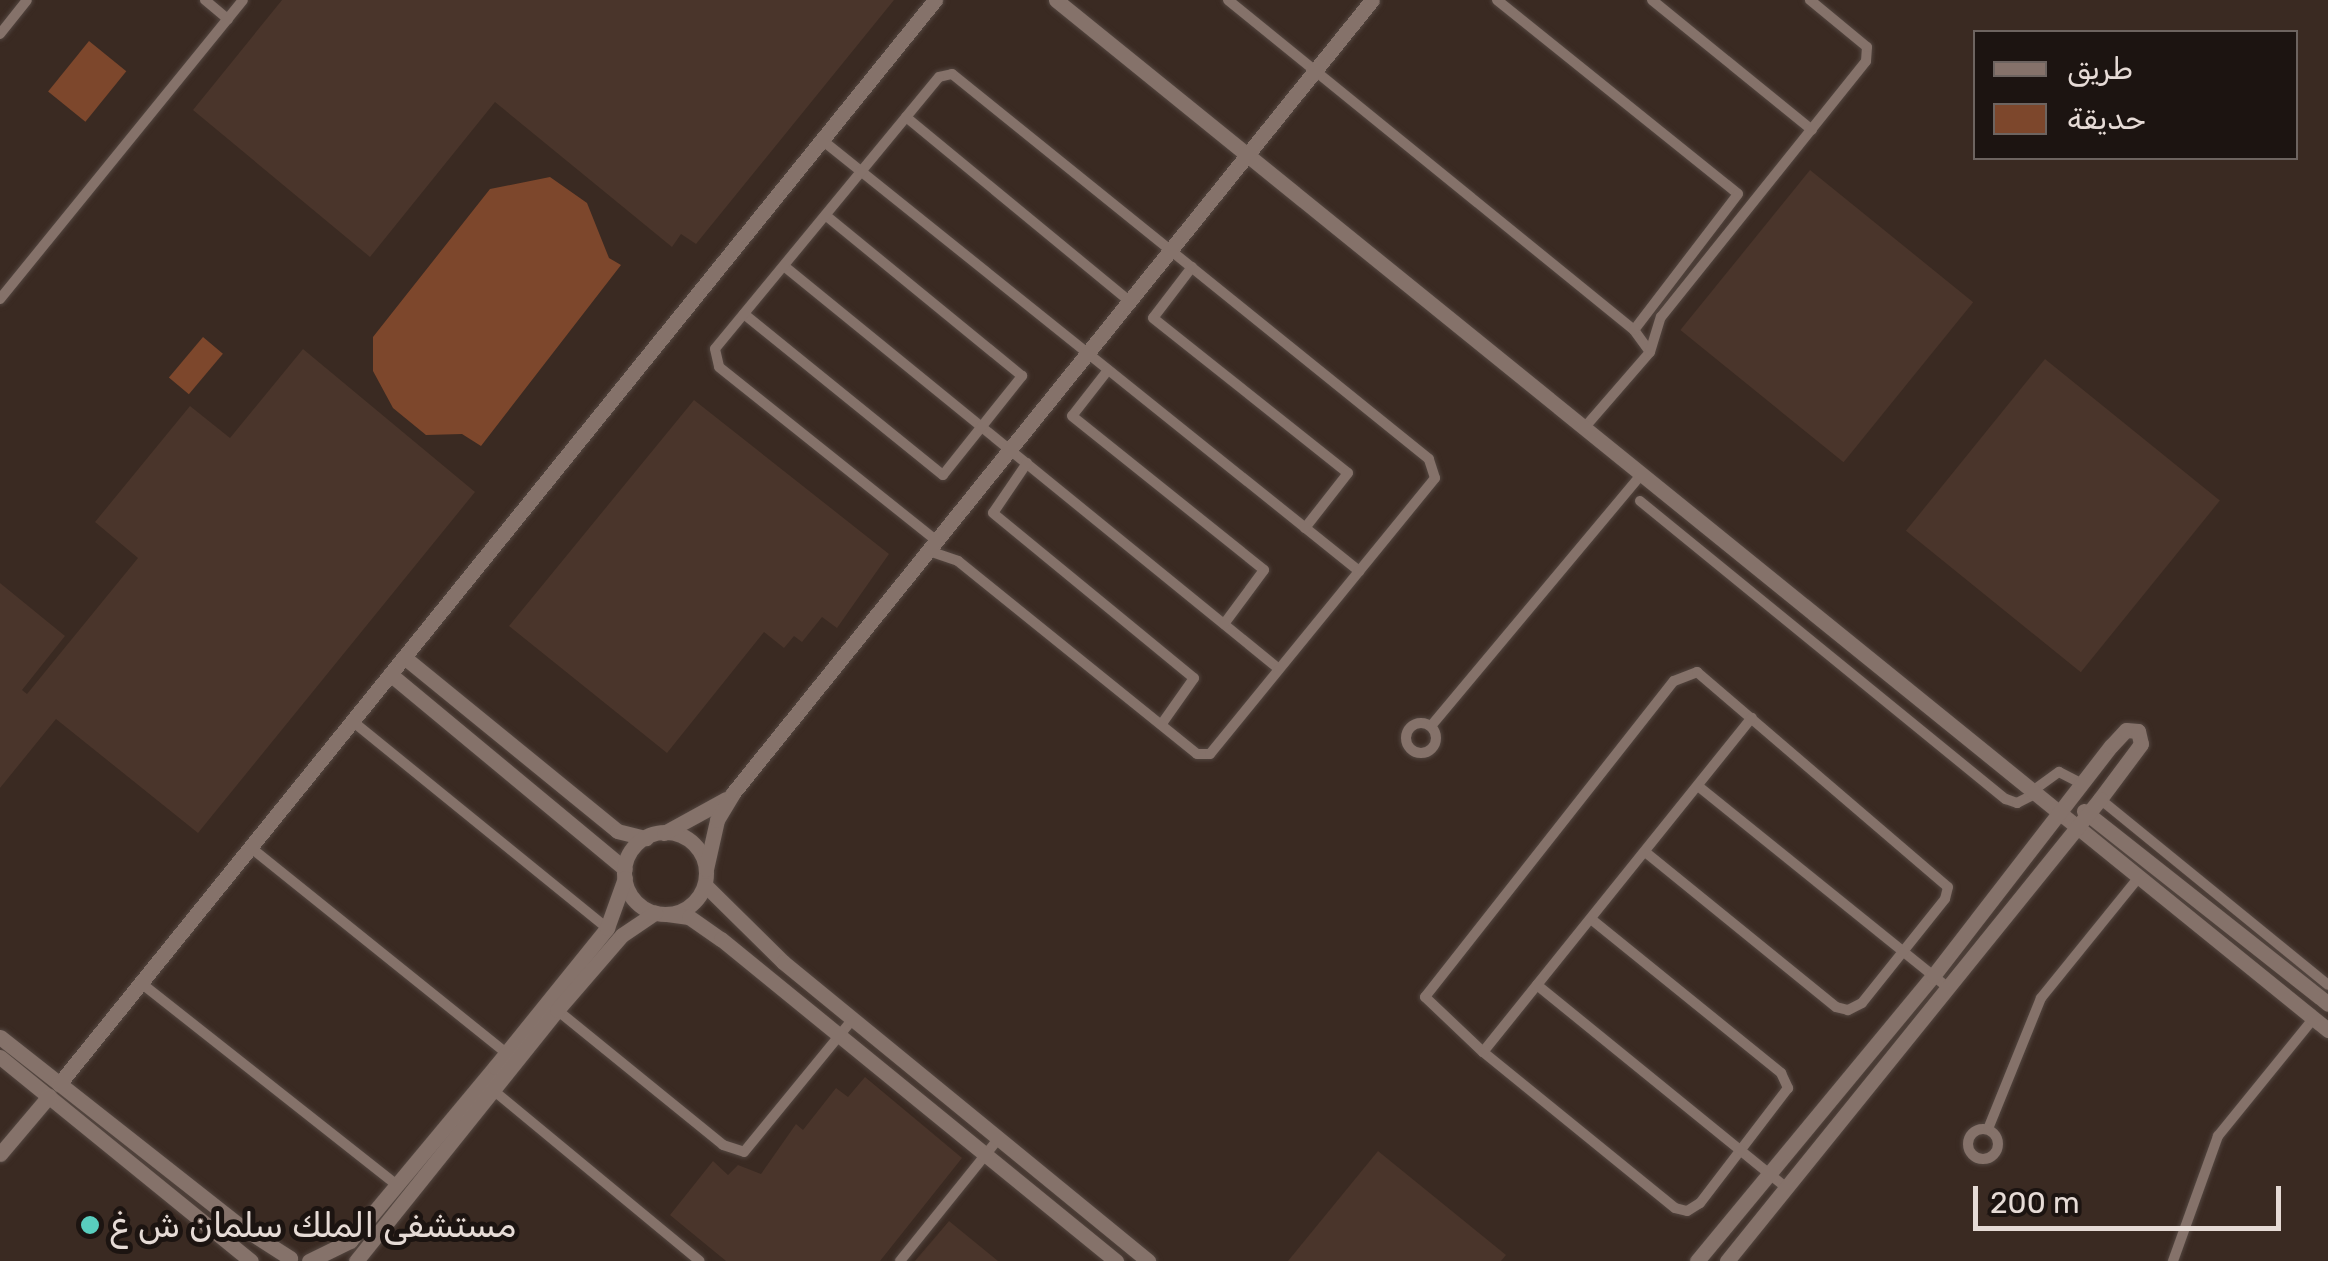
<!DOCTYPE html>
<html>
<head>
<meta charset="utf-8">
<style>
  body { margin:0 }
  #map { position:relative; width:2328px; height:1261px; overflow:hidden; background:#3a2a22; font-family:Rubik,"Noto Naskh Arabic",sans-serif }
  div>[style] { position:absolute }
  [style*='--x'] { left:calc(var(--x)*1px); top:calc(var(--y)*1px); width:calc(var(--w)*1px); rotate:calc(var(--a)*1deg) }
  .built>* { inset:0; background:#4a352b; transform-origin:0 0 }
  .green>* { inset:0; background:#7d472c; transform-origin:0 0 }
  .roads { filter:drop-shadow(0 0 2px #534640) drop-shadow(0 0 2px #534640) }
  .street>* { height:10px; margin:-5px; padding:0 5px; transform-origin:5px; border-radius:5px; background:#85726a }
  .street>.ring { margin:-5px; padding:0; box-sizing:content-box; background:none; border:10px solid #85726a; border-radius:50% }
  .secondary>* { height:15px; margin:-7.5px; padding:0 7.5px; transform-origin:7.5px; border-radius:7.5px; background:#85726a }
  .secondary>.ring { margin:-7.5px; padding:0; box-sizing:content-box; background:none; border:15px solid #85726a; border-radius:50% }
  .dots>* { width:28px; height:28px; translate:-50% -50%; box-sizing:border-box; border:5px solid #1c1411; border-radius:50% }
  span { translate:-50% -50%; white-space:nowrap; text-align:center; line-height:1.15; -webkit-text-stroke:10px #1c1411; paint-order:stroke }
  .poi-label { font-size:35px; color:#e6dbd6 }
  .left { translate:0 -50%; text-align:left }
  .legend { position:absolute; left:1973px; top:30px; width:325px; height:130px; box-sizing:border-box; background:#1c1411; border:2px solid #6d6460; margin:0; padding:12px 18px; list-style:none; font-size:30px; color:#e6dbd6 }
  .legend li { display:flex; align-items:center; gap:20px; height:50px }
  .legend b { width:50px; border:2px solid #6d6460 }
  .scale { position:absolute; left:1973px; top:1186px; width:308px; height:45px; box-sizing:border-box; border:5px solid #e6dbd6; border-top:0; padding-left:12px; font-size:30px; line-height:35px; white-space:nowrap; color:#e6dbd6; -webkit-text-stroke:8px #1c1411; paint-order:stroke }
</style>
</head>
<body>
<div id="map">
  <div class="built">
    <i style="clip-path:polygon(282px 0,894px 0,696px 244px,681px 234px,672px 247px,495px 102px,370px 257px,193px 110px)"></i>
    <i style="left:1810px;top:170px;width:210px;height:206px;rotate:39deg"></i>
    <i style="clip-path:polygon(303px 349px,475px 492px,198px 833px,56px 719px,0 788px,0 583px,65px 636px,22px 690px,27px 694px,138px 558px,95px 522px,190px 406px,230px 438px)"></i>
    <i style="left:2045px;top:359px;width:225px;height:221px;rotate:39deg"></i>
    <i style="clip-path:polygon(694px 400px,889px 554px,837px 628px,822px 617px,802px 642px,794px 636px,784px 648px,764px 632px,667px 753px,509px 626px)"></i>
    <i style="clip-path:polygon(865px 1077px,962px 1158px,880px 1261px,726px 1261px,670px 1215px,713px 1161px,728px 1175px,738px 1165px,761px 1174px,796px 1124px,803px 1130px,836px 1088px,848px 1097px)"></i>
    <i style="clip-path:polygon(1378px 1151px,1506px 1255px,1501px 1261px,1288px 1261px)"></i>
    <i style="clip-path:polygon(949px 1221px,998px 1261px,915px 1261px)"></i>
  </div>
  <div class="green">
    <i style="left:89px;top:41px;width:48px;height:65px;rotate:39deg"></i>
    <i style="clip-path:polygon(550px 177px,587px 203px,609px 258px,621px 265px,481px 446px,462px 434px,426px 435px,393px 408px,373px 371px,373px 337px,490px 189px)"></i>
    <i style="left:203px;top:337px;width:26px;height:53px;rotate:40deg"></i>
  </div>
  <div class="roads">
    <div class="street">
      <i style="--x:205;--y:0;--w:30;--a:40"></i>
      <i style="--x:1228;--y:0;--w:523;--a:39.1"></i>
      <i style="--x:1634;--y:330;--w:27;--a:54"></i>
      <i style="--x:1497;--y:0;--w:309;--a:38.8"></i>
      <i style="--x:1738;--y:194;--w:171;--a:127.4"></i>
      <i style="--x:1652;--y:0;--w:206;--a:39.1"></i>
      <i style="--x:0;--y:34;--w:43;--a:-51.5"></i>
      <i style="--x:906;--y:117;--w:286;--a:39.5"></i>
      <i style="--x:822;--y:140;--w:689;--a:38.75"></i>
      <i style="--x:784;--y:266;--w:638;--a:39.15"></i>
      <i style="--x:1192;--y:267;--w:64;--a:127.4"></i>
      <i style="--x:1153;--y:318;--w:249;--a:38.5"></i>
      <i style="--x:1348;--y:473;--w:70;--a:128"></i>
      <i style="--x:0;--y:299;--w:385;--a:-50.9"></i>
      <i style="--x:744;--y:314;--w:256;--a:39"></i>
      <i style="--x:943;--y:475;--w:127;--a:-51.4"></i>
      <i style="--x:1022;--y:376;--w:254;--a:-140.7"></i>
      <i style="--x:1108;--y:370;--w:58;--a:128"></i>
      <i style="--x:1072;--y:416;--w:246;--a:38.7"></i>
      <i style="--x:1264;--y:570;--w:67;--a:126.5"></i>
      <i style="--x:1585;--y:427;--w:99;--a:-49.1"></i>
      <i style="--x:1650;--y:352;--w:37;--a:-73"></i>
      <i style="--x:1661;--y:317;--w:328;--a:-51.3"></i>
      <i style="--x:1866;--y:61;--w:14;--a:-86"></i>
      <i style="--x:1867;--y:47;--w:74;--a:-140.5"></i>
      <i style="--x:1027;--y:463;--w:60;--a:124.2"></i>
      <i style="--x:993;--y:513;--w:260;--a:39.4"></i>
      <i style="--x:1194;--y:678;--w:57;--a:125.1"></i>
      <i style="--x:1640;--y:501;--w:472;--a:39.2"></i>
      <i style="--x:2006;--y:799;--w:12;--a:20"></i>
      <i style="--x:2017;--y:803;--w:16;--a:-27"></i>
      <i style="--x:929;--y:551;--w:31;--a:19"></i>
      <i style="--x:958;--y:561;--w:307;--a:38.9"></i>
      <i style="--x:1197;--y:754;--w:13;--a:0"></i>
      <i style="--x:1210;--y:754;--w:356;--a:-50.8"></i>
      <i style="--x:1435;--y:478;--w:20;--a:-108"></i>
      <i style="--x:1429;--y:459;--w:613;--a:-141.09"></i>
      <i style="--x:952;--y:74;--w:13;--a:167"></i>
      <i style="--x:939;--y:77;--w:352;--a:129.5"></i>
      <i style="--x:715;--y:349;--w:18;--a:77"></i>
      <i style="--x:719;--y:367;--w:279;--a:38.6"></i>
      <i style="--x:351;--y:720;--w:330;--a:39.1"></i>
      <i class="ring" style="left:1406px;top:723px;width:20px;height:20px"></i>
      <i style="--x:1431;--y:726;--w:329;--a:-50.1"></i>
      <i style="--x:1698;--y:786;--w:321;--a:38.9"></i>
      <i style="--x:2038;--y:787;--w:26;--a:-36"></i>
      <i style="--x:2059;--y:772;--w:28;--a:27"></i>
      <i style="--x:2100;--y:799;--w:294;--a:39.2"></i>
      <i style="--x:250;--y:847;--w:329;--a:38.8"></i>
      <i style="--x:1591;--y:919;--w:245;--a:39"></i>
      <i style="--x:1781;--y:1073;--w:17;--a:65"></i>
      <i style="--x:1788;--y:1088;--w:145;--a:127.4"></i>
      <i style="--x:1700;--y:1203;--w:15;--a:148"></i>
      <i style="--x:1687;--y:1211;--w:12;--a:-166"></i>
      <i style="--x:1675;--y:1208;--w:247;--a:-140.9"></i>
      <i style="--x:1483;--y:1052;--w:80;--a:-136.5"></i>
      <i style="--x:1425;--y:997;--w:402;--a:-51.8"></i>
      <i style="--x:1674;--y:681;--w:25;--a:-21"></i>
      <i style="--x:1697;--y:672;--w:330;--a:40.6"></i>
      <i style="--x:1948;--y:887;--w:12;--a:104"></i>
      <i style="--x:1945;--y:899;--w:133;--a:128.6"></i>
      <i style="--x:1862;--y:1003;--w:16;--a:153"></i>
      <i style="--x:1848;--y:1010;--w:12;--a:-166"></i>
      <i style="--x:1836;--y:1007;--w:246;--a:-140.9"></i>
      <i style="--x:141;--y:983;--w:326;--a:38.3"></i>
      <i style="--x:1537;--y:985;--w:322;--a:39.1"></i>
      <i style="--x:557;--y:1010;--w:214;--a:39.1"></i>
      <i style="--x:723;--y:1145;--w:22;--a:18"></i>
      <i style="--x:744;--y:1152;--w:171;--a:-50.7"></i>
      <i style="--x:1483;--y:1052;--w:429;--a:-51.2"></i>
      <i style="--x:493;--y:1090;--w:268;--a:39.6"></i>
      <i class="ring" style="left:1968px;top:1129px;width:20px;height:20px"></i>
      <i style="--x:1988;--y:1129;--w:141;--a:-68"></i>
      <i style="--x:2041;--y:998;--w:156;--a:-51"></i>
      <i style="--x:900;--y:1261;--w:156;--a:-51.2"></i>
      <i style="--x:2173;--y:1261;--w:133;--a:-70.2"></i>
      <i style="--x:2218;--y:1136;--w:152;--a:-50.9"></i>
    </div>
    <div class="secondary">
      <i style="--x:1056;--y:0;--w:1637;--a:39"></i>
      <i style="--x:404;--y:657;--w:275;--a:39.2"></i>
      <i style="--x:617;--y:831;--w:30;--a:14"></i>
      <i style="--x:390;--y:674;--w:305;--a:39.7"></i>
      <i style="--x:2084;--y:811;--w:311;--a:38.3"></i>
      <i class="ring" style="left:624px;top:832px;width:67px;height:67px"></i>
      <i style="--x:664;--y:833;--w:71;--a:-28.7"></i>
      <i style="--x:706;--y:869;--w:50;--a:-77.3"></i>
      <i style="--x:717;--y:820;--w:31;--a:-59"></i>
      <i style="--x:733;--y:793;--w:1018;--a:-51.14"></i>
      <i style="--x:705;--y:885;--w:110;--a:44.6"></i>
      <i style="--x:783;--y:962;--w:472;--a:39.3"></i>
      <i style="--x:667;--y:914;--w:22;--a:8"></i>
      <i style="--x:689;--y:917;--w:39;--a:35"></i>
      <i style="--x:721;--y:939;--w:510;--a:39.19"></i>
      <i style="--x:0;--y:1037;--w:309;--a:38.2"></i>
      <i style="--x:243;--y:1228;--w:56;--a:32.6"></i>
      <i style="--x:0;--y:1057;--w:323;--a:39.1"></i>
      <i style="--x:59;--y:1084;--w:1394;--a:-51.06"></i>
      <i style="--x:0;--y:1154;--w:76;--a:-49.8"></i>
      <i style="--x:309;--y:1261;--w:46;--a:-26"></i>
      <i style="--x:350;--y:1241;--w:226;--a:-50.2"></i>
      <i style="--x:495;--y:1067;--w:179;--a:-51.1"></i>
      <i style="--x:607;--y:928;--w:53;--a:-70.2"></i>
      <i style="--x:356;--y:1261;--w:322;--a:-51.3"></i>
      <i style="--x:557;--y:1010;--w:99;--a:-49.1"></i>
      <i style="--x:622;--y:935;--w:40;--a:-34"></i>
      <i style="--x:1697;--y:1261;--w:370;--a:-50.4"></i>
      <i style="--x:1933;--y:976;--w:291;--a:-52.3"></i>
      <i style="--x:2111;--y:746;--w:22;--a:-47"></i>
      <i style="--x:2126;--y:730;--w:12;--a:5"></i>
      <i style="--x:2138;--y:731;--w:13;--a:77"></i>
      <i style="--x:2141;--y:744;--w:69;--a:126.7"></i>
      <i style="--x:2100;--y:799;--w:594;--a:128.92"></i>
    </div>
  </div>
  <div class="dots">
    <i style="left:90px;top:1225px;background:#59cebe"></i>
  </div>
  <div class="poi-label">
    <span class="left" style="left:110px;top:1225px">مستشفى الملك سلمان ش غ</span>
  </div>
  <ul class="legend">
  <li><b style="height:12px;background:#85726a"></b>طريق</li>
  <li><b style="height:28px;background:#7d472c"></b>حديقة</li>
  </ul>
  <div class="scale">200 m</div>
</div>
</body>
</html>
